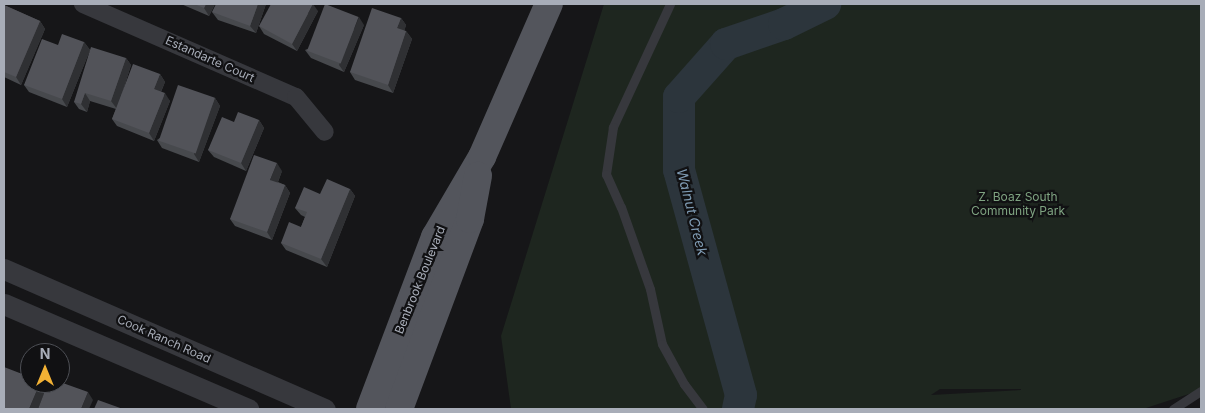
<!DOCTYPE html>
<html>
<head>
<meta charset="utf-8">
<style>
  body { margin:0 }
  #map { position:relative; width:1205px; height:413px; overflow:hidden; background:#161618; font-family:Inter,sans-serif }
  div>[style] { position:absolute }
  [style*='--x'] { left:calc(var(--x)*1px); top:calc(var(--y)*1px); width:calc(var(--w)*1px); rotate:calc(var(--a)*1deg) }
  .green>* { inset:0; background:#1e261f }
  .river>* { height:32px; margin:-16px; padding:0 16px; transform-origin:16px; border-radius:16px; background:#2c353c }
  .service>* { height:9px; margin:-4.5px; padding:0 4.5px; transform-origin:4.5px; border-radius:4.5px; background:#37383d }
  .minor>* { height:18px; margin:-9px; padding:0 9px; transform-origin:9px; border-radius:9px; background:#37383d }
  .tertiary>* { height:21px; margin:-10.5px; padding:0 10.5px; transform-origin:10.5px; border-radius:10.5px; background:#37383d }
  .primary>* { height:28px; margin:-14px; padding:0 14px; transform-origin:14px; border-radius:14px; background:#53555c }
  .wall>* { inset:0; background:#47494d }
  .shaded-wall>* { inset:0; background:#2f3033 }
  .building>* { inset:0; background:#525359; transform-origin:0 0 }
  span { translate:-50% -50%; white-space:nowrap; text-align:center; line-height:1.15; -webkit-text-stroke:4.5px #111113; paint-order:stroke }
  .street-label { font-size:12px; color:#a8adb8 }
  .park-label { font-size:12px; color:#7fa381 }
  .water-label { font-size:14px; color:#7f9bb3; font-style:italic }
  .frame { position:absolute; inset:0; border:5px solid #a8adb8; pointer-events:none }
  .north { position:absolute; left:20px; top:343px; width:50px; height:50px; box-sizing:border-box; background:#111113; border:1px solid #4d4f55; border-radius:50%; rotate:0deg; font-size:14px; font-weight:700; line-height:20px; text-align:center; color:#a8adb8 }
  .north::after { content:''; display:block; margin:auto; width:18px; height:22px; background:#f2b134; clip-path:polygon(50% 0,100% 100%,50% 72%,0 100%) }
</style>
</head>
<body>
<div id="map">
  <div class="green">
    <i style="clip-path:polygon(evenodd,604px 4px,1201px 4px,1201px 390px,1143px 409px,511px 409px,501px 336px,604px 4px,940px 389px,1021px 389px,1021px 390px,931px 395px,940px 389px)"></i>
  </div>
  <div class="river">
    <i style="--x:738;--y:409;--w:14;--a:-78"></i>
    <i style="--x:741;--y:395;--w:233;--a:-105.4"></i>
    <i style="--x:679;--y:170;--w:73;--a:-90"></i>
    <i style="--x:679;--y:97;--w:71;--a:-48.4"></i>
    <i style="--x:726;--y:44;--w:61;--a:-19"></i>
    <i style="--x:784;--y:24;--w:46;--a:-26"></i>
  </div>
  <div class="service">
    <i style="--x:670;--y:4;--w:136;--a:114.9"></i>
    <i style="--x:613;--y:127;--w:48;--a:98.5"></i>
    <i style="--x:606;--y:174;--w:36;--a:66"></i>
    <i style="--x:621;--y:207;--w:87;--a:70.5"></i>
    <i style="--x:650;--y:289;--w:56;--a:77.7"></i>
    <i style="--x:662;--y:344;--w:46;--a:61.2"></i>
    <i style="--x:684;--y:384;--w:31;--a:53"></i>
    <i style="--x:1173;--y:409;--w:33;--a:-33"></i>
  </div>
  <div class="minor">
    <i style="--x:83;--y:4;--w:232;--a:23.6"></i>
    <i style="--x:296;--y:97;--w:45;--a:50.4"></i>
  </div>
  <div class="tertiary">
    <i style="--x:4;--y:269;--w:350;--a:23.6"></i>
    <i style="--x:4;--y:304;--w:266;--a:23.3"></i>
  </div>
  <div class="primary">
    <i style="--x:370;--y:409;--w:184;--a:-69.3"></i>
    <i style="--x:435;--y:237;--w:93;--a:-59.6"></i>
    <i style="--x:482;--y:157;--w:167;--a:-66.4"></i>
    <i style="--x:399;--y:409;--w:203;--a:-69.5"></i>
    <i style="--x:470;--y:219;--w:44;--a:-79.5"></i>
  </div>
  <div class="wall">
    <i style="clip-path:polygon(181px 4px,215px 4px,209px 16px)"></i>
    <i style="clip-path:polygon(266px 4px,256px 33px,218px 20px,212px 12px)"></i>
    <i style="clip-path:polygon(4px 5px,40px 21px,45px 29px,21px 85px,4px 77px)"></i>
    <i style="clip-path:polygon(318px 11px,297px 51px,264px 34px,259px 26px)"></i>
    <i style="clip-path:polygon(401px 18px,406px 25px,404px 31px,406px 31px,412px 39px,393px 93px,355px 80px,350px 72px)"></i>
    <i style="clip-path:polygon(364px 25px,344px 72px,311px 58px,305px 50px)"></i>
    <i style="clip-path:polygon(84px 42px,90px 50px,67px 107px,29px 92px,24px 85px,58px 45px)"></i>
    <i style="clip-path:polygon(126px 58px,131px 65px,122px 94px,160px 74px,165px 82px,161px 92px,170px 101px,154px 141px,117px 126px,112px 119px,116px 109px,90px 101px,87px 112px,79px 109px,74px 102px)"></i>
    <i style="clip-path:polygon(215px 98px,220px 106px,199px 162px,162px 148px,157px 140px)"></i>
    <i style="clip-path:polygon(259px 120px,264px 128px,246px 171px,214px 157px,208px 150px,234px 122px)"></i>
    <i style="clip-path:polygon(282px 171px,278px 182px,285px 185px,290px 193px,272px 240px,235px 226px,230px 219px)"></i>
    <i style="clip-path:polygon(350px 189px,355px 196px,327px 267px,286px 250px,281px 243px,301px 227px,305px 217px,301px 215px,295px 208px,320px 194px)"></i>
  </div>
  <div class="shaded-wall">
    <i style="clip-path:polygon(206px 4px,215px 4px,209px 16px,204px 8px)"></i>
    <i style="clip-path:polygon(258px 4px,266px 4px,256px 33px,250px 26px)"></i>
    <i style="clip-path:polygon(313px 4px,318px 11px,297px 51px,292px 44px)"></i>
    <i style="clip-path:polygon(359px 17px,364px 25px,344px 72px,339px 65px)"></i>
    <i style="clip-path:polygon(401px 18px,406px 25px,403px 36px,397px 28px)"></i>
    <i style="clip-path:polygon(40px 21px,45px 29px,21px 85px,16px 77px)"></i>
    <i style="clip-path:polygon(406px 31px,412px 39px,393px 93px,388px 85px)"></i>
    <i style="clip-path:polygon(84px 42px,90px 50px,67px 107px,62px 99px)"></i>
    <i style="clip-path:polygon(126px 58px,131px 65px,117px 109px,111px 101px)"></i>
    <i style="clip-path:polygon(160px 74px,165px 82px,159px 96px,154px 89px)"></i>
    <i style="clip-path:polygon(85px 93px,90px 101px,87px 112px,81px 104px)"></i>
    <i style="clip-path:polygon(165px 93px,170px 101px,154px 141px,149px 133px)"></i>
    <i style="clip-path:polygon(215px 98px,220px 106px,199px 162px,194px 154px)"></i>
    <i style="clip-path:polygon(259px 120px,264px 128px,246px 171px,241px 163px)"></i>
    <i style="clip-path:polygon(277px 163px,282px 171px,276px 187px,270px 180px)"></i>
    <i style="clip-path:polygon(285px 185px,290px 193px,272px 240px,267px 232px)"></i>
    <i style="clip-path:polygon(350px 189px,355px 196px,327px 267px,321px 259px)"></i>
    <i style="clip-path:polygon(40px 383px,41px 383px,46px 389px,38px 409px,29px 409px)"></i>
    <i style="clip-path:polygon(88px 392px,93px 400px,89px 409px,81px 409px)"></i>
  </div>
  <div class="building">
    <i style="clip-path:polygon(194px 4px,206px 4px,204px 8px)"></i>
    <i style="clip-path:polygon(216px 4px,258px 4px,250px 26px,212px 12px)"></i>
    <i style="clip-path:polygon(271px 4px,313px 4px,292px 44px,259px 26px)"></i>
    <i style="left:325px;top:4px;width:36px;height:50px;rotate:21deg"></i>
    <i style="clip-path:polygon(4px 5px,40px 21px,16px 77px,4px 72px)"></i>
    <i style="clip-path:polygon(372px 8px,401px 18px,397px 28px,406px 31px,388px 85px,350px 72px)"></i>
    <i style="clip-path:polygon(62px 34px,84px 42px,62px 99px,24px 85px,42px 39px,58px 45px)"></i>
    <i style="clip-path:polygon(91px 47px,126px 58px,111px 101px,85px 93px,81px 104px,74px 102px)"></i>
    <i style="clip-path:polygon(133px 64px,160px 74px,154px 89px,165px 93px,149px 133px,112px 119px)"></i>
    <i style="left:178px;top:85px;width:39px;height:59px;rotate:19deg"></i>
    <i style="clip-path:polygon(238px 112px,259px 120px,241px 163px,208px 150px,222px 117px,234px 122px)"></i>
    <i style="clip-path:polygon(254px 155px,277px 163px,270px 180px,285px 185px,267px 232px,230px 219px)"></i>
    <i style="clip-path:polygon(327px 179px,350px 189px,321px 259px,281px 243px,289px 222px,301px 227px,307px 212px,295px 208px,304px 187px,320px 194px)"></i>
    <i style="clip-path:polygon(4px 367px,30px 377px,30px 383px,40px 383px,29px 409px,7px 409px,4px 408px)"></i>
    <i style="clip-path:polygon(60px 382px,88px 392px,81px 409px,38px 409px,48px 383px,60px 383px)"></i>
    <i style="clip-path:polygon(98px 400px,123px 409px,94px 409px)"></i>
  </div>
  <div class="street-label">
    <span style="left:210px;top:59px;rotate:24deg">Estandarte Court</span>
    <span style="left:420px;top:280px;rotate:-68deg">Benbrook Boulevard</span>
    <span style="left:164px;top:339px;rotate:24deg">Cook Ranch Road</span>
  </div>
  <div class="park-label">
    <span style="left:1018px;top:204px">Z. Boaz South<br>Community Park</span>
  </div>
  <div class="water-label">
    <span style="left:692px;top:212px;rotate:76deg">Walnut Creek</span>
  </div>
  <div class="frame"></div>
  <div class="north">N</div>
</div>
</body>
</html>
